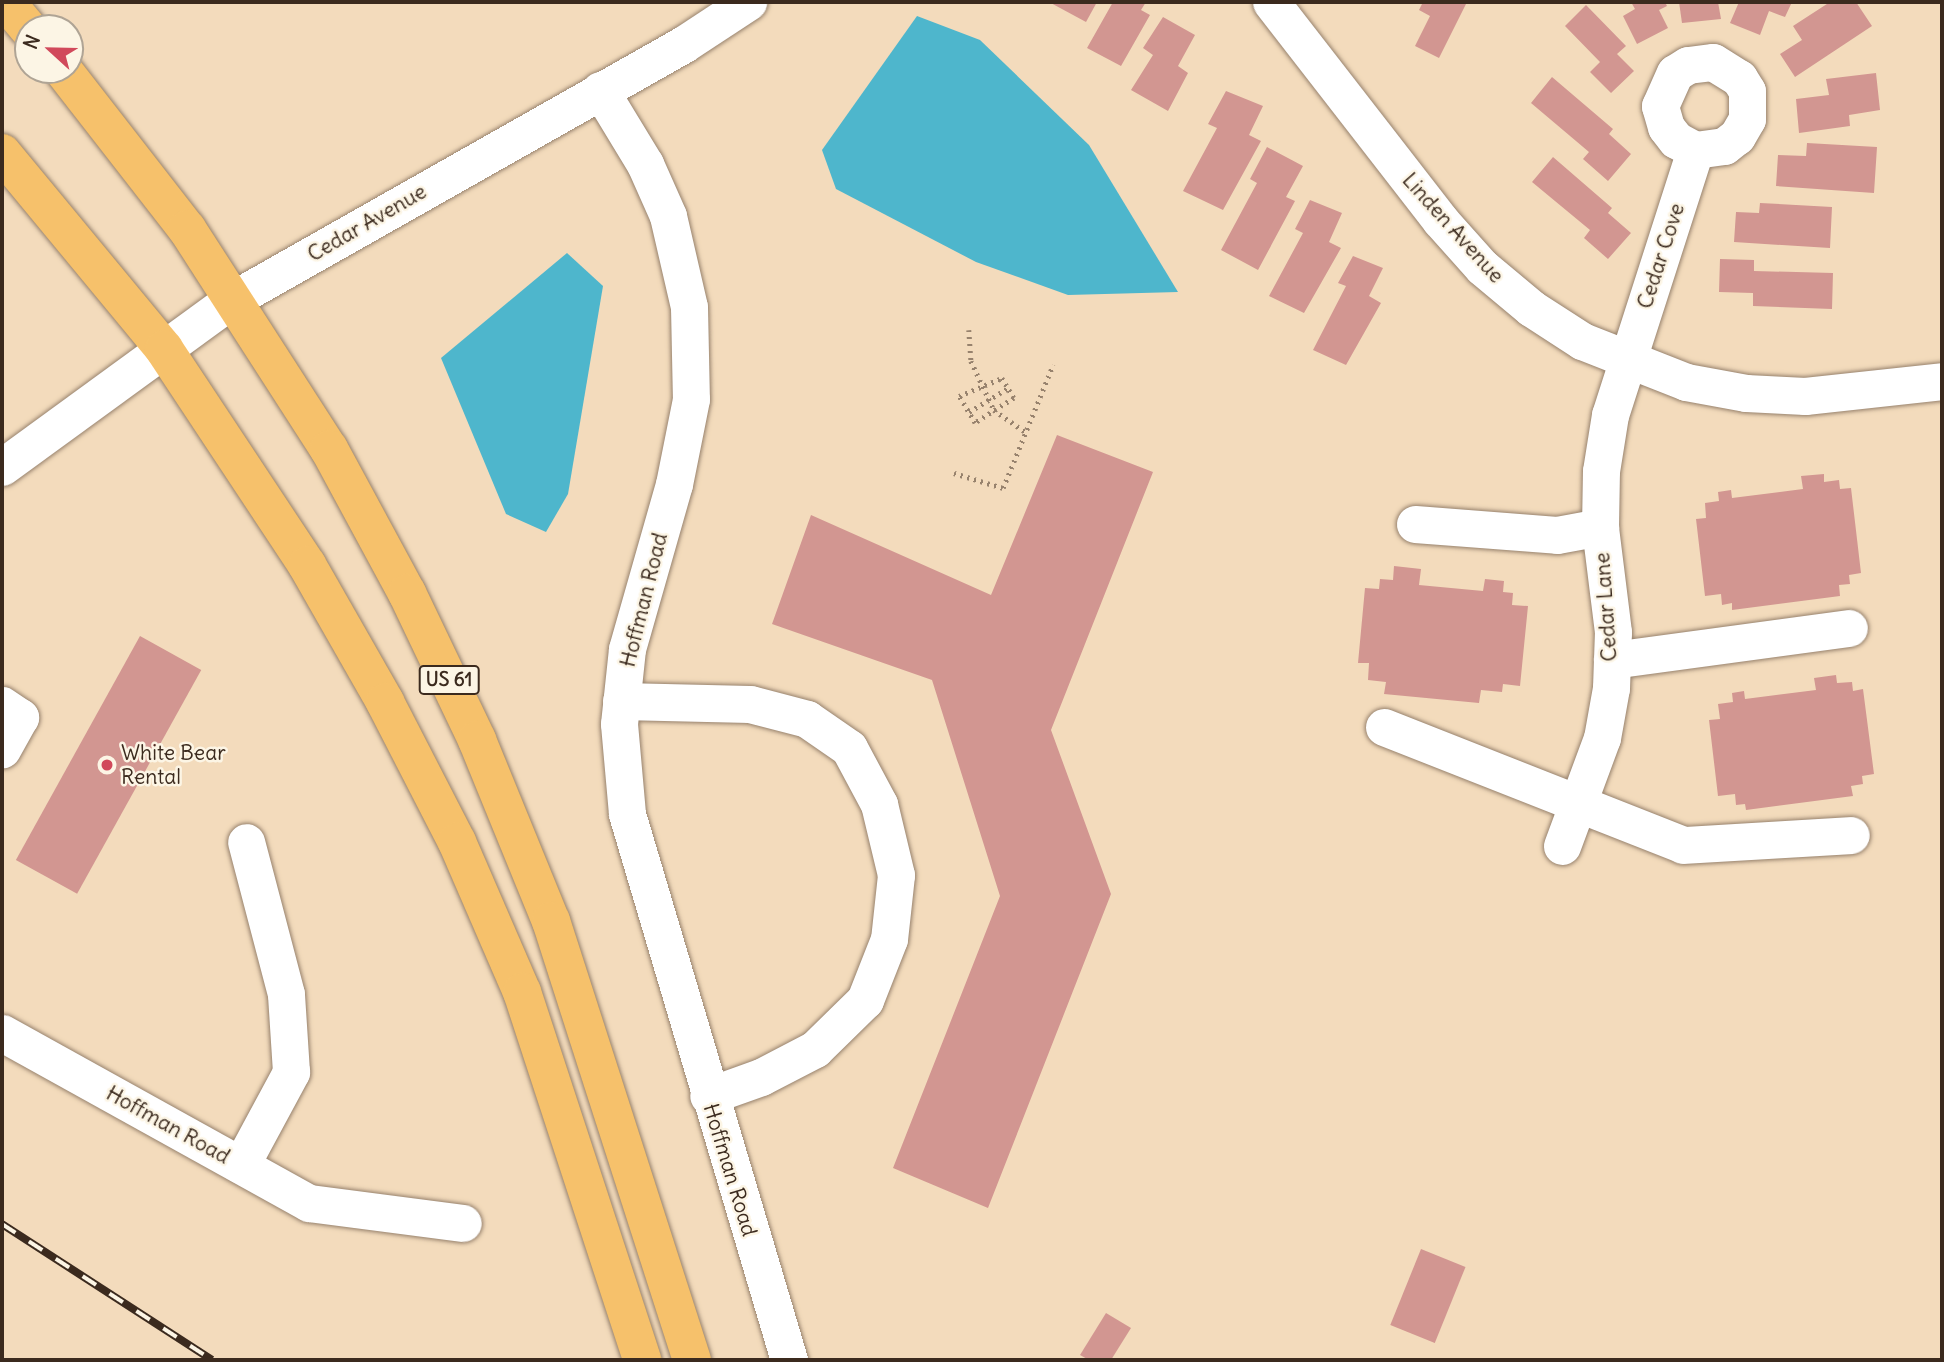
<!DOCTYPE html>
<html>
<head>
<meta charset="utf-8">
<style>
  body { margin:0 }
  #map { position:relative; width:1944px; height:1362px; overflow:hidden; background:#f3dbbc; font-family:Delius,sans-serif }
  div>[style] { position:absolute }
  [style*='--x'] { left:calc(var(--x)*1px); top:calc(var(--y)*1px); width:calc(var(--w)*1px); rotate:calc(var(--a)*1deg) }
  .water>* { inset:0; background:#4eb6cc }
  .building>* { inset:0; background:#d29691; transform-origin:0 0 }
  .path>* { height:4.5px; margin-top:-2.25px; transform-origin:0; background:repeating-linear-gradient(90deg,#97826d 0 2px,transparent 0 7px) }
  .roads { filter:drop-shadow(0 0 2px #97826d) drop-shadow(0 0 2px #97826d) }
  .minor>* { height:37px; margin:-18.5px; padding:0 18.5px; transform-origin:18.5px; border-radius:18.5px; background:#fff }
  .major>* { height:38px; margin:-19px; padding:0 19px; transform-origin:19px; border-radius:19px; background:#f6c16b }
  .rail>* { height:8px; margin-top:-4px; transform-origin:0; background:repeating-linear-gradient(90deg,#fcf5e5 0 16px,#3b2a1e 0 32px); box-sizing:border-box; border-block:2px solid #3b2a1e }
  .dots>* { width:19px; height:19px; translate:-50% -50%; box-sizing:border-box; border:4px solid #fcf5e5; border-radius:50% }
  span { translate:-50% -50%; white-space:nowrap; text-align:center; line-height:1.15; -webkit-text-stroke:5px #fcf5e5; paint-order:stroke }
  .shield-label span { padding:2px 5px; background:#fcf5e5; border:2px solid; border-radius:5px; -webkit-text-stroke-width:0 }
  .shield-label { font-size:19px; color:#3b2a1e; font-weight:700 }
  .street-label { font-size:21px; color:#3b2a1e }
  .poi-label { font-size:21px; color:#3b2a1e }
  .left { translate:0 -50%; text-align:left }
  .frame { position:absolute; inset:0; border:4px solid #3b2a1e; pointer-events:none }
  .north { position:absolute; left:14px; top:14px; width:70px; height:70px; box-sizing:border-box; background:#fcf5e5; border:2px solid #afa495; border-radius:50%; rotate:292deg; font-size:19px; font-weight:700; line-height:28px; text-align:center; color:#3b2a1e }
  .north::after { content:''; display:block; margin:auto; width:24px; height:32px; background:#d1495b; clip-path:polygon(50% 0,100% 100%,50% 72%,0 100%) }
</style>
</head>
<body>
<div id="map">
  <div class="water">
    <i style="clip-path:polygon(917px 16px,980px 40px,1089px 145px,1178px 292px,1068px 295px,976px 262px,836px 189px,822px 150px)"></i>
    <i style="clip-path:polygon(567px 253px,603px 286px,568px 494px,546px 532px,506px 514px,441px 358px)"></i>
  </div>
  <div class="building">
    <i style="clip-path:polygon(1049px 2px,1097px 2px,1086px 22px)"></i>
    <i style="clip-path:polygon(1113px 2px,1146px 2px,1141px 10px,1150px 15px,1121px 66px,1087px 48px)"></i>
    <i style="clip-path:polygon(1423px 2px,1467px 2px,1439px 58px,1415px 46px,1430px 16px,1419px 10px)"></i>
    <i style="clip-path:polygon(1631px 2px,1665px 2px,1667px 6px,1659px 10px,1668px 28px,1637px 44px,1623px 16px,1635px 9px)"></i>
    <i style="clip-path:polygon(1679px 2px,1718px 2px,1721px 19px,1682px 23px)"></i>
    <i style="clip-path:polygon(1739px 2px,1792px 2px,1785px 17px,1769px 11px,1760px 35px,1730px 23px)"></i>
    <i style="clip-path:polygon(1830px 2px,1856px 2px,1872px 26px,1795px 77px,1780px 54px,1802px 40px,1793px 26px)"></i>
    <i style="clip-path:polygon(1586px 5px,1626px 46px,1617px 54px,1634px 71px,1611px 93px,1590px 72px,1600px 62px,1565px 26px)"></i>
    <i style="clip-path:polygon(1163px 17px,1195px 35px,1178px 66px,1188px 73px,1168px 111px,1131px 90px,1153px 55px,1143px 48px)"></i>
    <i style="clip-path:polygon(1876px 73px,1880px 110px,1849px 115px,1850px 126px,1799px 133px,1796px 99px,1829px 95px,1826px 79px)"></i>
    <i style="clip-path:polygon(1552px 77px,1613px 129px,1609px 134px,1631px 154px,1608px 181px,1583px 159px,1589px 152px,1531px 103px)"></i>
    <i style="clip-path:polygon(1226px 91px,1263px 106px,1249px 135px,1261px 141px,1223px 210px,1183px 191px,1217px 128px,1208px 124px)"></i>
    <i style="clip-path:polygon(1807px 143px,1877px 147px,1874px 193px,1776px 186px,1778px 155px,1806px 156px)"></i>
    <i style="clip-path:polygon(1267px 147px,1303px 166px,1286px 197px,1295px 201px,1258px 270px,1221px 250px,1257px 183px,1250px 179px)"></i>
    <i style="clip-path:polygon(1553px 157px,1612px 208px,1608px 213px,1631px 233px,1608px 259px,1584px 238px,1590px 230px,1532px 182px)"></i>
    <i style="clip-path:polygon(1310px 200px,1342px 213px,1329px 242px,1341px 248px,1304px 313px,1269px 296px,1303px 233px,1295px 229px)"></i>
    <i style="clip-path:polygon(1760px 203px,1832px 207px,1830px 248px,1734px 242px,1736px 212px,1759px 213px)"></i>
    <i style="clip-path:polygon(1353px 256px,1383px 268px,1369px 296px,1381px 303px,1346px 365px,1313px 350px,1346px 286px,1338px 283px)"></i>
    <i style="clip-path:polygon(1720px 259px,1754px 260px,1754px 271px,1833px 273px,1832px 309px,1753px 306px,1753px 293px,1719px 292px)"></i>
    <i style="clip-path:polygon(1057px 435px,1153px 472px,1051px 730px,1111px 894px,988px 1208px,893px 1168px,1000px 896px,932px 680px,772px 624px,811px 515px,991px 595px)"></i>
    <i style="clip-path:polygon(1824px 474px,1824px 482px,1839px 480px,1840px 489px,1851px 488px,1861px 573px,1849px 575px,1850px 584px,1839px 585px,1840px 596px,1732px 610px,1732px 603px,1722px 605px,1721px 594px,1705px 596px,1696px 519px,1706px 518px,1705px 503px,1719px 501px,1718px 492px,1731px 490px,1732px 498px,1803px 489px,1801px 476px)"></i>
    <i style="clip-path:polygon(1394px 566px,1421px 569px,1419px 585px,1483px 591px,1485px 579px,1504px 581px,1503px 592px,1513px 593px,1512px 605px,1528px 606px,1520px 686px,1503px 684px,1502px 692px,1481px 690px,1479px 703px,1384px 694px,1386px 682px,1368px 680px,1369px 663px,1358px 663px,1365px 588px,1379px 589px,1380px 579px,1393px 580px)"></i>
    <i style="left:140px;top:636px;width:70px;height:256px;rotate:29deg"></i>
    <i style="clip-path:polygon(1836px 675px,1837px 683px,1852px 682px,1853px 691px,1863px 689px,1874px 774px,1862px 776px,1863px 784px,1851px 786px,1853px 796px,1746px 810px,1745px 804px,1736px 805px,1735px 794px,1718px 796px,1709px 720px,1720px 719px,1718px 704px,1733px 702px,1732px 693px,1744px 691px,1745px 699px,1816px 690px,1814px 678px)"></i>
    <i style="left:1421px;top:1249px;width:48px;height:82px;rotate:22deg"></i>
    <i style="clip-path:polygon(1106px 1313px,1131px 1328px,1111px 1360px,1089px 1360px,1080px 1355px)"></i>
  </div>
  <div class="path">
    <i style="--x:969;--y:330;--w:31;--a:86"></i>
    <i style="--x:971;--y:361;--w:54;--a:64.9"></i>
    <i style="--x:994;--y:410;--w:39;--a:35"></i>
    <i style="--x:1002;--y:378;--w:23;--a:59"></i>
    <i style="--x:1014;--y:398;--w:46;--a:147.3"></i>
    <i style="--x:975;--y:423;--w:31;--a:-121"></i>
    <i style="--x:959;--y:396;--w:47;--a:-22.7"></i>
    <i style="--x:969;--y:412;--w:46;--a:-31.6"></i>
    <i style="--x:954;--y:473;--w:51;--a:17"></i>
    <i style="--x:1003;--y:488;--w:133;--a:-67.9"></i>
  </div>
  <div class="roads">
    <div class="minor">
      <i style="--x:1271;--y:2;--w:276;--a:52.2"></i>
      <i style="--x:1440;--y:220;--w:63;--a:48.2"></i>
      <i style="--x:1482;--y:267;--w:64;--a:39.9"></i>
      <i style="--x:1531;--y:308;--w:61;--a:32.9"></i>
      <i style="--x:1582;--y:341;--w:112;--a:21.5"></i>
      <i style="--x:1686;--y:382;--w:61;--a:10.4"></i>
      <i style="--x:1746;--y:393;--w:59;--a:2.9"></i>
      <i style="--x:1805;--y:396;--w:138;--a:-6.2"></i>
      <i style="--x:600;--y:90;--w:87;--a:58.7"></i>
      <i style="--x:645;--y:164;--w:57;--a:66.1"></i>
      <i style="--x:668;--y:216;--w:93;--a:77"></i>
      <i style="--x:689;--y:307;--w:92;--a:88.8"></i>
      <i style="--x:691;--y:399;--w:87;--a:101.3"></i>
      <i style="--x:674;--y:484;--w:172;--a:105.9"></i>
      <i style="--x:627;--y:649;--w:75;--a:96.1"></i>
      <i style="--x:619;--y:724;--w:90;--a:84.9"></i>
      <i style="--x:627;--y:814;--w:570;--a:73.47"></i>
      <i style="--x:2;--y:467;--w:282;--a:-36.1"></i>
      <i style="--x:230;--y:301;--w:522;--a:-29.51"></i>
      <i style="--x:684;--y:44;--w:77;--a:-33.3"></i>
      <i style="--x:1415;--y:524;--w:142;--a:4.4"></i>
      <i style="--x:1557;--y:535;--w:44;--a:-10.5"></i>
      <i style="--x:1612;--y:660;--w:239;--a:-7.7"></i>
      <i style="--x:621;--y:701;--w:129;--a:1.3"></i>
      <i style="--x:750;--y:704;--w:59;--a:14.7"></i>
      <i style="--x:807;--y:719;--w:51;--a:34.6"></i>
      <i style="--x:849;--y:748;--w:64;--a:61.8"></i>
      <i style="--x:879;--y:804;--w:73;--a:76.5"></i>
      <i style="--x:896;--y:875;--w:64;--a:96.2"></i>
      <i style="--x:889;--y:939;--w:66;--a:111.5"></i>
      <i style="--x:865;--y:1000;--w:70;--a:135.6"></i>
      <i style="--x:815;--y:1049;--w:61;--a:152.6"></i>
      <i style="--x:761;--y:1077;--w:56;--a:160.3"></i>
      <i style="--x:2;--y:705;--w:22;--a:34"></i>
      <i style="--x:20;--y:717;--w:37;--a:119"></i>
      <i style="--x:1384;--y:727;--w:321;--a:21.5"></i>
      <i style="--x:1683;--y:845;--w:168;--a:-3.4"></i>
      <i style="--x:1562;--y:846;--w:115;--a:-69.7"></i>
      <i style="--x:1602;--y:738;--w:51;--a:-79.8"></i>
      <i style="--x:1611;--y:688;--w:56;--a:-88"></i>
      <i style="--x:1613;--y:632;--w:106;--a:-97.1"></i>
      <i style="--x:1600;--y:527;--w:56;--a:-89"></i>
      <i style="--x:1601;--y:471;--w:57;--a:-80.9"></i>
      <i style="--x:1610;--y:415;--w:278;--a:-72.2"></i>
      <i style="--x:1695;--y:150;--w:21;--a:-152"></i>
      <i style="--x:1676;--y:140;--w:16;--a:-128"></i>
      <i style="--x:1666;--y:127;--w:22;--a:-106"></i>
      <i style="--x:1660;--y:106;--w:36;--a:-66"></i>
      <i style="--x:1675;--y:73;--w:15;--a:-32"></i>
      <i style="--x:1688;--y:65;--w:25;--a:-7"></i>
      <i style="--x:1713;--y:62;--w:31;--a:32"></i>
      <i style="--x:1739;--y:78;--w:15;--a:58"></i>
      <i style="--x:1747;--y:91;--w:28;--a:90"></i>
      <i style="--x:1747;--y:119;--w:20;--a:120"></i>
      <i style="--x:1737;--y:136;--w:16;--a:142"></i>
      <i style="--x:1724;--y:146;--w:29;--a:172"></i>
      <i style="--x:2;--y:1033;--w:351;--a:29"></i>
      <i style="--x:309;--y:1203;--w:155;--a:7.4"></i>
      <i style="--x:241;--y:1165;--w:106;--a:-61.7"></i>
      <i style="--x:291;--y:1072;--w:78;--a:-93.7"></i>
      <i style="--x:286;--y:994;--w:157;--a:-104.7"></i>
    </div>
    <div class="major">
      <i style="--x:6;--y:2;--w:34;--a:50"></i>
      <i style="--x:63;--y:70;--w:202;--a:52.1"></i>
      <i style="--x:187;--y:229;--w:262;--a:57.2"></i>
      <i style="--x:329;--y:449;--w:164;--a:61.6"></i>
      <i style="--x:407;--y:593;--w:163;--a:64.5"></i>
      <i style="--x:477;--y:740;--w:196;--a:67.8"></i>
      <i style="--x:551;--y:921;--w:461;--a:72.2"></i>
      <i style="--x:2;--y:153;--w:254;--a:50.4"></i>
      <i style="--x:164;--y:349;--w:259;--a:56.5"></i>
      <i style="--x:307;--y:565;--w:158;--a:60.3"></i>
      <i style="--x:385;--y:702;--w:157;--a:62.8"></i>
      <i style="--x:457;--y:842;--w:163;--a:66.6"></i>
      <i style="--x:522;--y:992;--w:387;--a:71.9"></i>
    </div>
  </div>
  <div class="rail">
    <i style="--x:2;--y:1224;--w:250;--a:32.9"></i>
  </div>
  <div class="dots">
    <i style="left:107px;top:765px;background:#d1495b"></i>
  </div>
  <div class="shield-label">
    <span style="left:449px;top:680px">US 61</span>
  </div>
  <div class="street-label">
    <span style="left:367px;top:223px;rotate:-30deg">Cedar Avenue</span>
    <span style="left:1453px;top:228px;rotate:48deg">Linden Avenue</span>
    <span style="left:1661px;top:256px;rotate:-72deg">Cedar Cove</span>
    <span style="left:644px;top:600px;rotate:-76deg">Hoffman Road</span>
    <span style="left:1606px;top:607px;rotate:-94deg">Cedar Lane</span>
    <span style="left:168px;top:1125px;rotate:29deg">Hoffman Road</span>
    <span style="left:730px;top:1170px;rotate:73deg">Hoffman Road</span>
  </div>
  <div class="poi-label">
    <span class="left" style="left:121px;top:765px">White Bear<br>Rental</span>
  </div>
  <div class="frame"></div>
  <div class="north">N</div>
</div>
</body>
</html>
